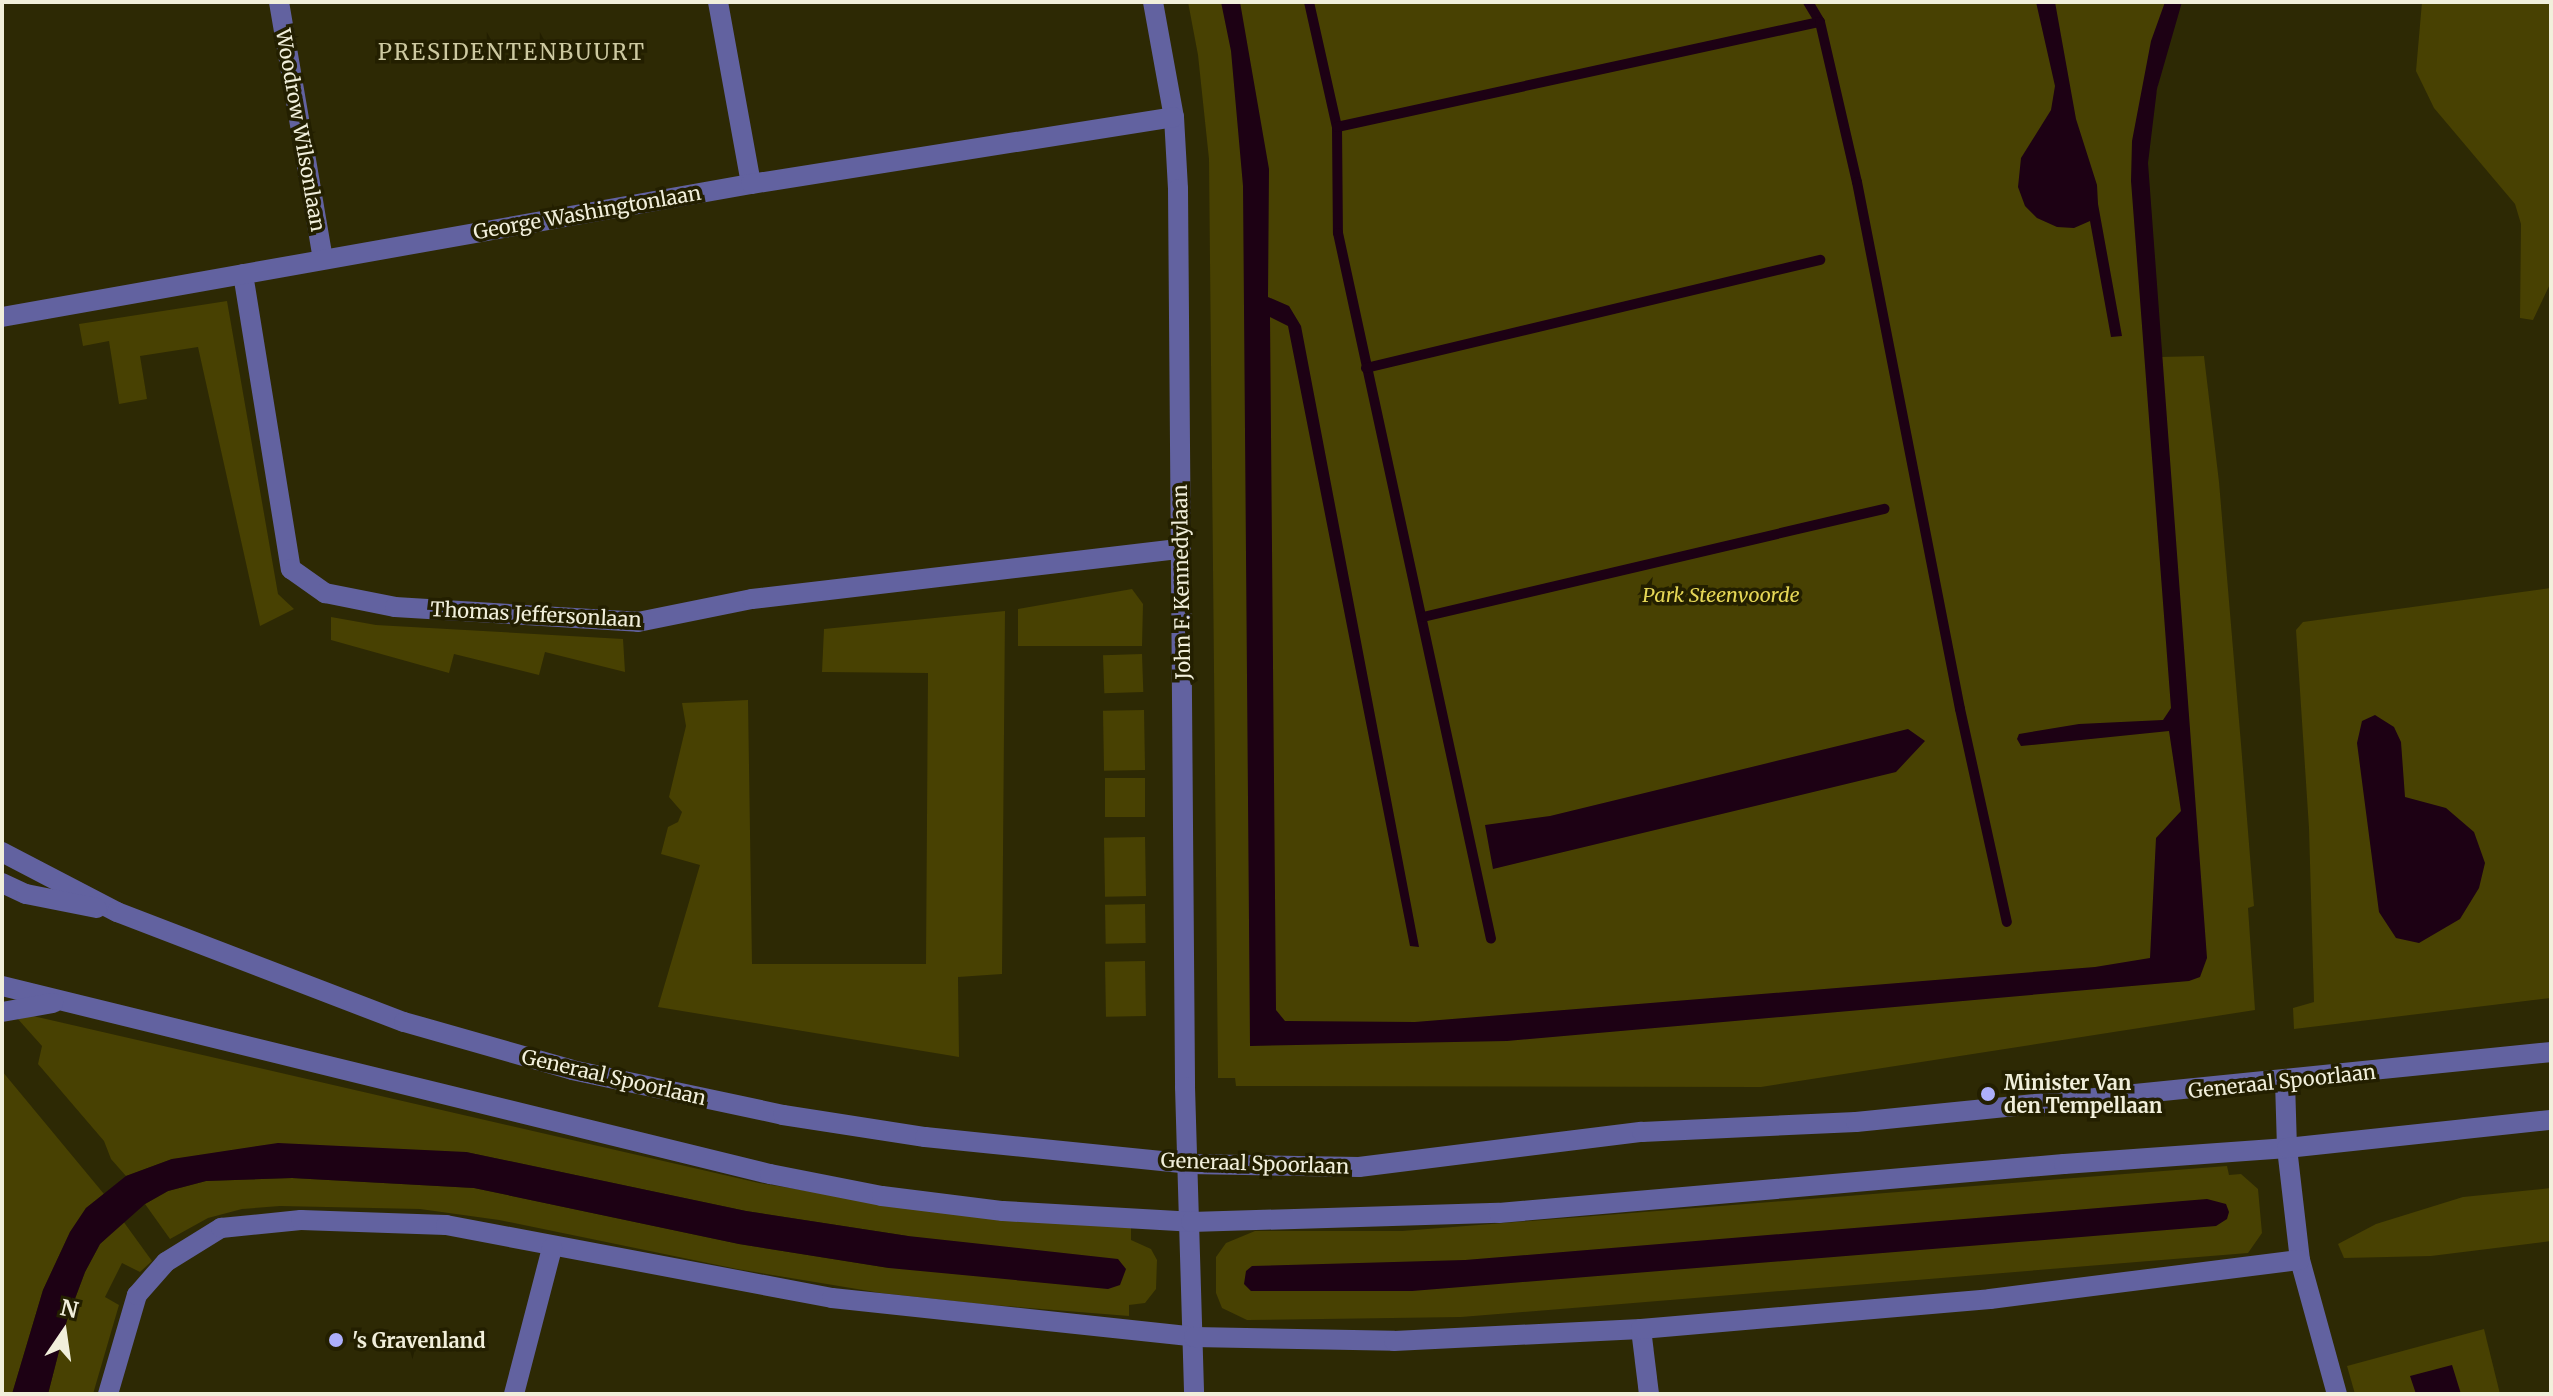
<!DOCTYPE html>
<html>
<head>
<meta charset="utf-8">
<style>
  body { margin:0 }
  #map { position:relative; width:2553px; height:1396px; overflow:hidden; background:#2d2904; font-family:Merriweather,serif }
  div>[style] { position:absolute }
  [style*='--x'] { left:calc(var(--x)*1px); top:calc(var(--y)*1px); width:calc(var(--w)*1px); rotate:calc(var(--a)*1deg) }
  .green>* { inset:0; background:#484102; transform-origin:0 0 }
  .water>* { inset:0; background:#1d0114 }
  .stream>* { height:10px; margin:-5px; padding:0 5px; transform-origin:5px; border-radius:5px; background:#1d0114 }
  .minor>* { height:20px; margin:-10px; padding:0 10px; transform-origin:10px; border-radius:10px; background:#6262a0 }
  .tertiary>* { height:20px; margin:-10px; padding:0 10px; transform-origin:10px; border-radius:10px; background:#6262a0 }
  .dots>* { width:22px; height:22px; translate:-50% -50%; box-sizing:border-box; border:4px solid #231f00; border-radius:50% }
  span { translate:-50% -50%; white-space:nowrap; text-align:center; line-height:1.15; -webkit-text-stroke:7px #231f00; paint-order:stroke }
  .street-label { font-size:20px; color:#f1efdb }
  .park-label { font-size:20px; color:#e6d756; font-style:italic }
  .poi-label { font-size:20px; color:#f1efdb; font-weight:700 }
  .left { translate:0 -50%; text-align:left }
  .neighbourhood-label { font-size:22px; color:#cdc9a1; letter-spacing:2px }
  .frame { position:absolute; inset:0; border:4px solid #f1efdb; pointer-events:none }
  .north { position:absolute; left:24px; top:1292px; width:80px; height:80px; -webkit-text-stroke:6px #231f00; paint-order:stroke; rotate:13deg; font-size:22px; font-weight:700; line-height:32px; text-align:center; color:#f1efdb }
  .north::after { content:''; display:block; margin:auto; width:28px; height:36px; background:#f1efdb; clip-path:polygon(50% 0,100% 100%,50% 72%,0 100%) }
</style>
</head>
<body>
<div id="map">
  <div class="green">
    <i style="clip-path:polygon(1188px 2px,2177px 2px,2136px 180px,2160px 361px,2160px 357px,2204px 356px,2219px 482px,2241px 744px,2254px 906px,2248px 908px,2255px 1010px,1761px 1087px,1236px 1086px,1235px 1078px,1218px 1078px,1209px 159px,1198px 55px)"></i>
    <i style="clip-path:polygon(2422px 2px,2551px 2px,2551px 282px,2533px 320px,2520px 318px,2521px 224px,2515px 204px,2434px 108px,2416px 71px)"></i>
    <i style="clip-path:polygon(227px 301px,278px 594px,294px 609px,260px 626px,198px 347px,140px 356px,147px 399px,119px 404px,109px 341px,83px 346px,79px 324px)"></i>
    <i style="clip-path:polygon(2551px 588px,2551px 998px,2294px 1029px,2293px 1008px,2314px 1002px,2309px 828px,2296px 630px,2303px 622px)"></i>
    <i style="clip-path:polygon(1132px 589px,1143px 604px,1142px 646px,1018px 646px,1018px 609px)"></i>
    <i style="clip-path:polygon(1005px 611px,1002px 974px,958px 977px,959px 1057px,658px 1007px,700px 865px,661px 854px,668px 827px,678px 822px,682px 812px,669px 797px,686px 726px,682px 703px,748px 700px,752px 964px,926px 964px,928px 673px,822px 672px,824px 629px)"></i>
    <i style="clip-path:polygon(331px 617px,376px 625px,623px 639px,625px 672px,545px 652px,539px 675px,454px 654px,449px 673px,331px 640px)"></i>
    <i style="left:1142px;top:654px;width:38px;height:39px;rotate:88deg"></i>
    <i style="left:1144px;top:710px;width:60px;height:41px;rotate:89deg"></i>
    <i style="left:1145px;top:778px;width:39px;height:40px;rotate:90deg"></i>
    <i style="left:1145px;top:837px;width:59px;height:41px;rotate:89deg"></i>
    <i style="left:1145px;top:904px;width:39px;height:40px;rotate:89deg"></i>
    <i style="left:1145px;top:961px;width:55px;height:40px;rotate:89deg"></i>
    <i style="clip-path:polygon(33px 1016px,759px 1183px,889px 1204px,1131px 1226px,1131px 1240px,1151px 1249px,1157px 1260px,1156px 1289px,1145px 1303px,1129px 1305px,1129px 1316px,980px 1304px,881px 1293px,737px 1269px,499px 1220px,420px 1209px,280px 1206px,242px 1209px,208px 1218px,170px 1239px,145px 1204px,168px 1191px,206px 1181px,292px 1178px,474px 1188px,739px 1244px,889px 1268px,908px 1236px,746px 1211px,466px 1152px,172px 1159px,126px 1176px,111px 1159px,104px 1141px,38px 1064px,42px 1046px,17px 1018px)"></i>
    <i style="clip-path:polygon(2px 1071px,104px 1194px,86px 1208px,70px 1232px,43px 1290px,12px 1394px,2px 1394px)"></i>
    <i style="clip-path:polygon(2227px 1166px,2229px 1175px,2241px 1174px,2258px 1189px,2262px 1233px,2248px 1253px,1461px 1317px,1247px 1320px,1222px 1308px,1216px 1293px,1216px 1257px,1226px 1243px,1255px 1231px,1402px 1231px)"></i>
    <i style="clip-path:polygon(2551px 1188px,2551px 1241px,2431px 1256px,2344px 1258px,2338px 1244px,2376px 1224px,2463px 1197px)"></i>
    <i style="clip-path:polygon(123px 1221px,152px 1261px,140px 1272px,122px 1263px,105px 1297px,119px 1305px,93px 1394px,48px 1394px,67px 1320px,85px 1272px,100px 1244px)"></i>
    <i style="clip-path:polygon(2484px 1329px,2500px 1394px,2355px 1394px,2347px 1366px)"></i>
  </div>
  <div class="water">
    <i style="clip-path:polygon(1221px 2px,1240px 2px,1269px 169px,1268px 297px,1289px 306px,1301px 326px,1419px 947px,1410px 946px,1288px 326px,1270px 317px,1276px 1010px,1285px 1021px,1415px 1022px,2095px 967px,2150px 958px,2156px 838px,2181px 811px,2169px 731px,2021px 746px,2017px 739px,2019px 734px,2079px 724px,2163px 720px,2171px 708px,2131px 181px,2132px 141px,2151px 41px,2165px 2px,2182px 2px,2157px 89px,2148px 163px,2207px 958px,2200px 977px,2189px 981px,1507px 1041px,1250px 1046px,1243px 186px,1231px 51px)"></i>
    <i style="clip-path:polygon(2036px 2px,2055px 2px,2076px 119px,2097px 185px,2098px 204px,2122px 336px,2111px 337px,2090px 221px,2074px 228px,2057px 227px,2037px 218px,2025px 206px,2018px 187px,2021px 158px,2051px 110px,2055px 86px)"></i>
    <i style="clip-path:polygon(2375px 715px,2394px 727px,2401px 742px,2405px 797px,2446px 808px,2474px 832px,2485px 863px,2479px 888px,2460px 919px,2419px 943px,2396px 938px,2379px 912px,2357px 743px,2362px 721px)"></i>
    <i style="clip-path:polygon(1908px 729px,1925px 741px,1896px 772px,1493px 869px,1485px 825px,1550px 816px)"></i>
    <i style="clip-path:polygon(278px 1143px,466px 1152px,746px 1211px,908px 1236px,1118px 1259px,1126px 1269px,1120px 1285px,1108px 1289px,889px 1268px,739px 1244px,474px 1188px,292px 1178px,206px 1181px,168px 1191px,145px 1204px,100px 1244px,85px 1272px,67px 1320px,48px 1394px,12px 1394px,43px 1290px,70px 1232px,86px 1208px,126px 1176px,172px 1159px)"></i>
    <i style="clip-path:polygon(2207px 1199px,2226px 1204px,2229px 1212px,2227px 1219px,2216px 1226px,1412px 1291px,1251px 1291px,1244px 1284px,1246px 1271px,1252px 1266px,1465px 1260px)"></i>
    <i style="clip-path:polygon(2452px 1365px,2461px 1394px,2416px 1394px,2410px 1376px)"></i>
  </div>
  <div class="stream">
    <i style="--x:1309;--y:2;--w:128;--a:77.4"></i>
    <i style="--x:1337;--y:127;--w:106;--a:89.5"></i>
    <i style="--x:1338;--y:233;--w:722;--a:77.77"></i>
    <i style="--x:1808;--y:2;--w:23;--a:59"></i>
    <i style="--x:1337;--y:127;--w:494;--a:-12.3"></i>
    <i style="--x:1820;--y:22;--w:164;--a:77"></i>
    <i style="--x:1857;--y:182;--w:537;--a:78.94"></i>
    <i style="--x:1960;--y:709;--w:218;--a:77.6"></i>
    <i style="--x:1366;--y:368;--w:467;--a:-13.4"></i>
    <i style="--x:1423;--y:617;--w:474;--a:-13.2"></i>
  </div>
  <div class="minor">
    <i style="--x:279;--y:2;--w:261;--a:80.3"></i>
    <i style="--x:718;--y:2;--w:185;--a:79.7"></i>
    <i style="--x:1153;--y:2;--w:117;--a:79.7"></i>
    <i style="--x:1174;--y:117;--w:72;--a:86.8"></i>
    <i style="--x:1178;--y:189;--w:898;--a:89.55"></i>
    <i style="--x:1185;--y:1087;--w:307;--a:88.3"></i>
    <i style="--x:243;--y:274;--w:299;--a:80.8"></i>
    <i style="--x:291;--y:569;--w:42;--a:35.2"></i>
    <i style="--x:325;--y:593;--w:71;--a:11.3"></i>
    <i style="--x:395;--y:607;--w:243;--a:3.5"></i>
    <i style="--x:638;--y:622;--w:116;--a:-11.4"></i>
    <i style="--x:752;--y:599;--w:431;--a:-6.7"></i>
    <i style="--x:2;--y:317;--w:761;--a:-10.07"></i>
    <i style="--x:751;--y:184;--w:428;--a:-9"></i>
    <i style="--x:2285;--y:1081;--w:67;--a:88.3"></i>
    <i style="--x:2287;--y:1148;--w:113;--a:83.4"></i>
    <i style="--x:2300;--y:1260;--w:139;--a:74.6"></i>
    <i style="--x:1641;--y:1329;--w:65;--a:83"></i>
    <i style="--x:108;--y:1394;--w:103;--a:-73.7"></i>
    <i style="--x:137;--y:1295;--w:44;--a:-48.7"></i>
    <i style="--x:166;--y:1262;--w:65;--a:-31.7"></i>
    <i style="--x:221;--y:1228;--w:80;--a:-5.7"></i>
    <i style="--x:301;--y:1220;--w:145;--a:2"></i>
    <i style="--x:446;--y:1225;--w:393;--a:10.7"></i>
    <i style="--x:832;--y:1298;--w:364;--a:6.1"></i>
    <i style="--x:1194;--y:1337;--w:200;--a:1.1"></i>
    <i style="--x:1394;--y:1341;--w:247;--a:-2.8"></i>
    <i style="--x:1641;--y:1329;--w:350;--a:-4.9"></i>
    <i style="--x:1990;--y:1299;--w:312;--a:-7.2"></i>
    <i style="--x:514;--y:1394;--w:151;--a:-75.4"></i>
  </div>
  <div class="tertiary">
    <i style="--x:2;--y:852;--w:130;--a:27.6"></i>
    <i style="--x:117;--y:912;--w:307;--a:21"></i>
    <i style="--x:404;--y:1022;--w:175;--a:15.9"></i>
    <i style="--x:572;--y:1070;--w:216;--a:12"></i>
    <i style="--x:783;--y:1115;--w:144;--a:8.8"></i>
    <i style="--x:925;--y:1137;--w:265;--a:5.8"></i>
    <i style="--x:1189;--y:1164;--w:170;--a:1"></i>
    <i style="--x:1359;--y:1167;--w:285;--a:-7.1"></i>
    <i style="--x:1642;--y:1132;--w:214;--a:-2.7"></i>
    <i style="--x:1856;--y:1122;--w:699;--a:-5.75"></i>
    <i style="--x:2;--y:883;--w:26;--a:25"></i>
    <i style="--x:26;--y:894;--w:72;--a:11.2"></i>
    <i style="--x:2;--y:986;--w:791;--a:13.76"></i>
    <i style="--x:770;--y:1174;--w:114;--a:11.1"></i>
    <i style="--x:882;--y:1196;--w:122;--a:7.1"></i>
    <i style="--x:1003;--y:1211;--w:188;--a:3.3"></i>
    <i style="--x:1191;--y:1222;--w:308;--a:-1.7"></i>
    <i style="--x:1499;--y:1213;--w:567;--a:-4.96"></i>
    <i style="--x:2064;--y:1164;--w:224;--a:-4.1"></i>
    <i style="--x:2287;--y:1148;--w:265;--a:-6.1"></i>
    <i style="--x:2;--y:1012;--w:52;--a:-10"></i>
  </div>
  <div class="dots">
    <i style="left:1988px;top:1094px;background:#adaffb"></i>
    <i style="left:336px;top:1340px;background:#adaffb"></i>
  </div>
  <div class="street-label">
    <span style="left:301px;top:130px;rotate:80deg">Woodrow Wilsonlaan</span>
    <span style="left:587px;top:212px;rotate:-10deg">George Washingtonlaan</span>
    <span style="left:1181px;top:582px;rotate:-91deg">John F. Kennedylaan</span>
    <span style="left:536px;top:614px;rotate:3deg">Thomas Jeffersonlaan</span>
    <span style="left:614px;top:1077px;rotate:13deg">Generaal Spoorlaan</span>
    <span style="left:2282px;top:1081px;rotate:-6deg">Generaal Spoorlaan</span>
    <span style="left:1255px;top:1163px;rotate:2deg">Generaal Spoorlaan</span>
  </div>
  <div class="park-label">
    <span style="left:1721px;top:594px">Park Steenvoorde</span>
  </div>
  <div class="poi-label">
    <span class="left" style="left:2004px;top:1094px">Minister Van<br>den Tempellaan</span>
    <span class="left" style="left:352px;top:1340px">'s Gravenland</span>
  </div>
  <div class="neighbourhood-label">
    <span style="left:512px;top:53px">PRESIDENTENBUURT</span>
  </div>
  <div class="frame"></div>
  <div class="north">N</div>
</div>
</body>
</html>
